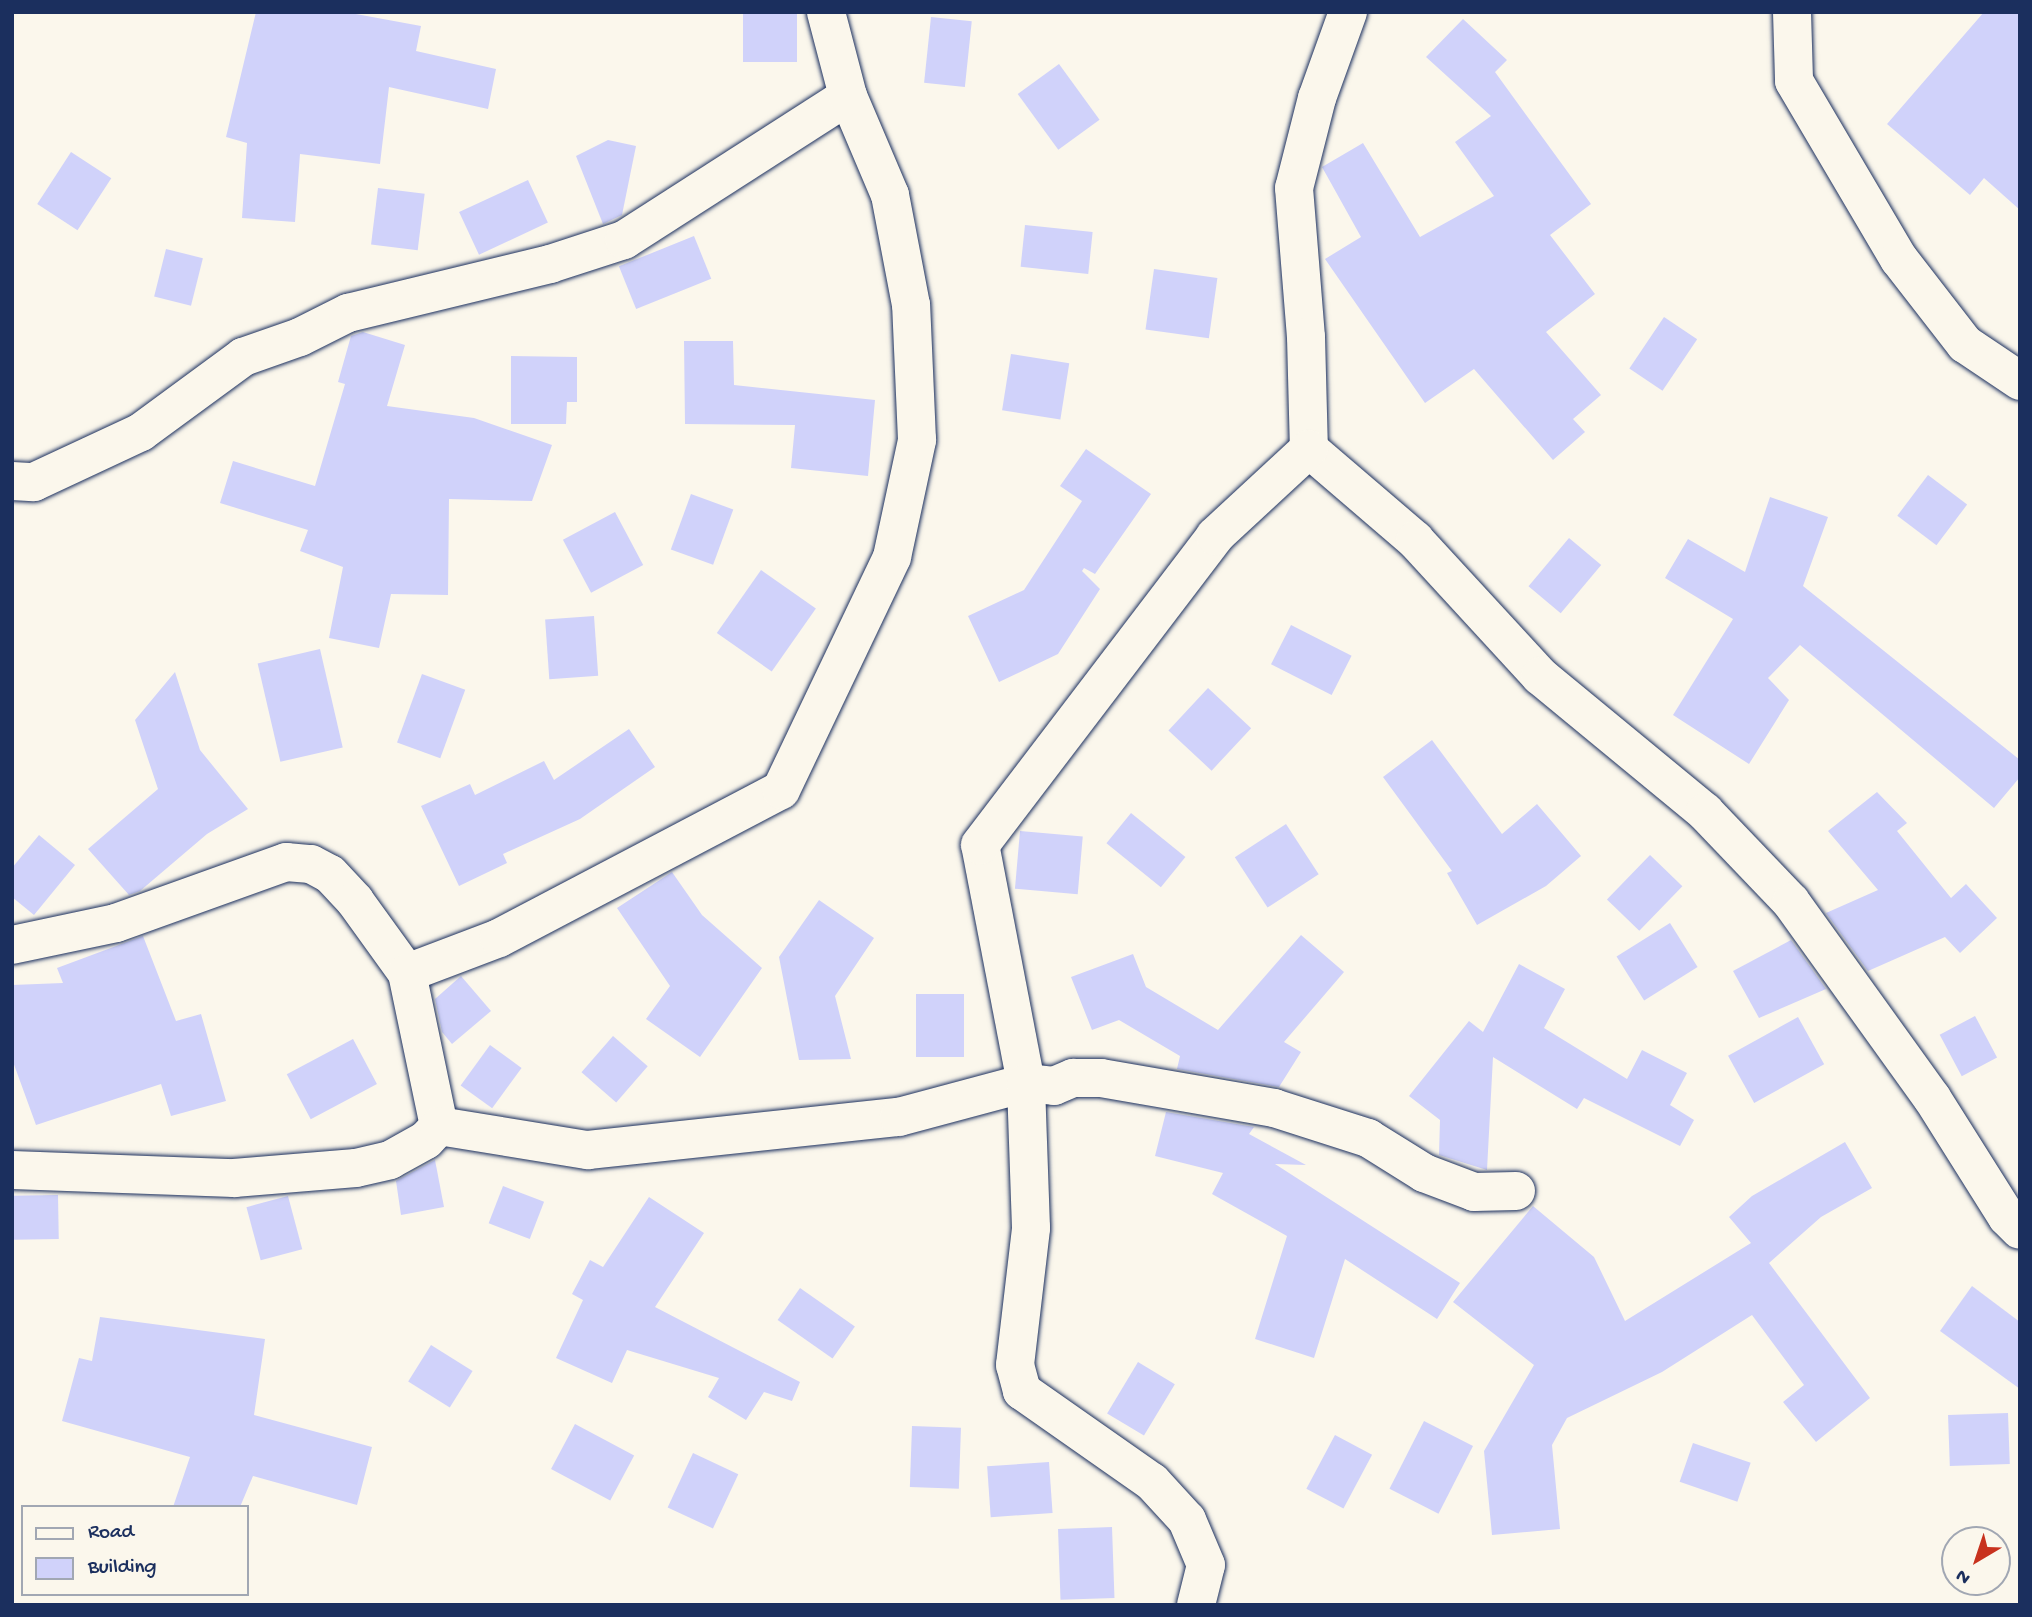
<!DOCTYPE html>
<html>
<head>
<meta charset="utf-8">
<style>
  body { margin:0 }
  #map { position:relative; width:2032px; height:1617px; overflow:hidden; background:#fbf7ec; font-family:"Gochi Hand",sans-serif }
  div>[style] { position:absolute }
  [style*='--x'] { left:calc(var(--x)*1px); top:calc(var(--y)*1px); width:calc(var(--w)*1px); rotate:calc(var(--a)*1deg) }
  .building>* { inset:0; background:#d0d2fa; transform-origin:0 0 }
  .roads { filter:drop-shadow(0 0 2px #1b2f5e) drop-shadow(0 0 2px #1b2f5e) }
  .minor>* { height:38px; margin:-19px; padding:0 19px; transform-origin:19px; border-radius:19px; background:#fbf7ec }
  span { translate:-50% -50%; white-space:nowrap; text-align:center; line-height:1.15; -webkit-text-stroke:5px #fbf7ec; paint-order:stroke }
  .frame { position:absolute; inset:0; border:14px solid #1b2f5e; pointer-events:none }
  .legend { position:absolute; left:21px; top:1505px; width:228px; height:91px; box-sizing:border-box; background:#fbf7ec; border:2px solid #a1a7b3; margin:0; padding:9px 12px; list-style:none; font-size:21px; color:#1b2f5e }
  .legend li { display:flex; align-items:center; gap:14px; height:35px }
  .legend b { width:35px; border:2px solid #a1a7b3 }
  .north { position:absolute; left:1941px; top:1526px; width:70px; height:70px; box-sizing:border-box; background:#fbf7ec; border:2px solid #a1a7b3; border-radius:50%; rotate:219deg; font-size:19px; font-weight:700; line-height:28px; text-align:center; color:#1b2f5e }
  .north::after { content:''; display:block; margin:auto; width:24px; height:32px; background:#c8321e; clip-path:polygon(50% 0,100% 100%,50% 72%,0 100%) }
</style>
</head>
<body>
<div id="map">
  <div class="building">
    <i style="clip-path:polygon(256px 12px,345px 12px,421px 26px,416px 51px,496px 69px,488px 109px,389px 87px,380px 164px,300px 154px,295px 222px,242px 218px,247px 143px,226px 137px)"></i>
    <i style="left:743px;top:12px;width:54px;height:50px"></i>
    <i style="clip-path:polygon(1984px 12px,2020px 12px,2020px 210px,1984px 178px,1970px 195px,1887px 124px)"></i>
    <i style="left:931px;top:17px;width:41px;height:66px;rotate:6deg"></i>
    <i style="clip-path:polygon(1463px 19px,1507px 60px,1495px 72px,1591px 204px,1550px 235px,1595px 294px,1546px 332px,1601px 395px,1573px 419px,1585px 432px,1553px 460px,1474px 369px,1425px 403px,1325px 259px,1361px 237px,1322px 167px,1363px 143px,1420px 237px,1494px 196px,1455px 142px,1491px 116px,1426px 57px)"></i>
    <i style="left:1059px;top:64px;width:69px;height:51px;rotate:54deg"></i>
    <i style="clip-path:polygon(608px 140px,636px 146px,622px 215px,603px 224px,576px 156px)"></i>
    <i style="left:71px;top:152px;width:48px;height:62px;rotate:33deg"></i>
    <i style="left:528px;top:180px;width:47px;height:76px;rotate:65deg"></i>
    <i style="left:378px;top:188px;width:47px;height:57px;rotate:7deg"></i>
    <i style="left:1025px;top:225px;width:68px;height:42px;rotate:6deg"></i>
    <i style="left:694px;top:236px;width:46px;height:81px;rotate:68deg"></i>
    <i style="left:166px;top:249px;width:38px;height:49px;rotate:14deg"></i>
    <i style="left:1154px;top:269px;width:64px;height:61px;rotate:8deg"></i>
    <i style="left:1664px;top:317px;width:40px;height:62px;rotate:34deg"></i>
    <i style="clip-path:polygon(363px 332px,405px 345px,387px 406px,474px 418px,552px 445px,532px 501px,449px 499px,448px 595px,391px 594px,379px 648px,329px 638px,343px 567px,300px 551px,308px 530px,220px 503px,233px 461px,315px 486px,345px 384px,338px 382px,351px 336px)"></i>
    <i style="clip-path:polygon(684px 341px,733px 341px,734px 385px,875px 400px,868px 476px,791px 468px,795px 425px,685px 424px)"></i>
    <i style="left:1011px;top:354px;width:59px;height:57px;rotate:9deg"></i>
    <i style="clip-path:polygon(511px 356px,577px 357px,577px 402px,567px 402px,566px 424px,511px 424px)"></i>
    <i style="clip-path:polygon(1086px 449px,1151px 494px,1095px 574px,1084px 568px,1082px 571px,1100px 589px,1058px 654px,999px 682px,968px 616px,1024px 590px,1082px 501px,1060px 486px)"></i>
    <i style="left:1928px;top:475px;width:49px;height:51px;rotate:37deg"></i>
    <i style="left:691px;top:494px;width:45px;height:59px;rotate:20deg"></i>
    <i style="clip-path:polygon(1770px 497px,1828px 517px,1803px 586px,2020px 760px,2020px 777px,1994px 808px,1800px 645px,1768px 678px,1789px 700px,1749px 764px,1673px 715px,1733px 619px,1665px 578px,1688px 539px,1745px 572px)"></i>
    <i style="left:615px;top:512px;width:60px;height:59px;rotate:62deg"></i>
    <i style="left:1569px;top:538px;width:42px;height:63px;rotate:40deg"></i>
    <i style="left:761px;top:570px;width:67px;height:77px;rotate:35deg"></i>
    <i style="left:594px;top:616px;width:60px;height:49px;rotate:86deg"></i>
    <i style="left:1291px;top:625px;width:68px;height:44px;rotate:27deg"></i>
    <i style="left:320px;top:649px;width:101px;height:64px;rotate:77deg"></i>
    <i style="clip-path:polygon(175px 672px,200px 750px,248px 809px,207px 834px,140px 891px,129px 895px,88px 849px,158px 789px,135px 720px)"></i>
    <i style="left:422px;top:674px;width:46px;height:73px;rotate:20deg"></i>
    <i style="left:1208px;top:688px;width:59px;height:58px;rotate:43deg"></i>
    <i style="clip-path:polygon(629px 729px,655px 767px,580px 819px,503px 854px,507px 863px,459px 886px,421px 806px,470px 784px,475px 795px,544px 761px,554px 780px)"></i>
    <i style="clip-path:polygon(1432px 740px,1502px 834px,1537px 804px,1581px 856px,1546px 886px,1477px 925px,1447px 873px,1452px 871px,1383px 777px)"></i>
    <i style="clip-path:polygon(1877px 792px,1907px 823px,1897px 831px,1951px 898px,1966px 884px,1997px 918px,1960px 953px,1945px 937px,1868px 971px,1826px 913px,1878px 890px,1828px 831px)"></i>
    <i style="left:1131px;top:813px;width:70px;height:39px;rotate:39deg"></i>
    <i style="left:1286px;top:824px;width:60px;height:61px;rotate:57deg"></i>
    <i style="left:1020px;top:831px;width:63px;height:58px;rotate:5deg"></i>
    <i style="clip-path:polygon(39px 835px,75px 865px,34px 915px,12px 897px,12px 868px)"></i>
    <i style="left:1650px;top:855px;width:45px;height:62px;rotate:44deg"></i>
    <i style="clip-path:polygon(672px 872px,702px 915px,762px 968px,700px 1057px,646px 1019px,670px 986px,617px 908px)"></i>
    <i style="clip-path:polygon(819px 900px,874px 938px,835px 996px,851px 1059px,799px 1060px,779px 957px)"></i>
    <i style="left:1670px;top:923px;width:52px;height:63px;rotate:58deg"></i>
    <i style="clip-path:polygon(1301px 935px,1344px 972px,1284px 1042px,1301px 1052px,1279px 1087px,1177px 1069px,1180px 1056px,1119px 1020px,1092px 1030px,1071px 977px,1133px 954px,1146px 987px,1218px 1030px)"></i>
    <i style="clip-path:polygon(143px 936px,176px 1021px,201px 1014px,226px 1101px,171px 1116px,161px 1084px,36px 1125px,12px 1059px,12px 985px,63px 983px,57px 968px)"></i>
    <i style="clip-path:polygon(1791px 940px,1826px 989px,1759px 1018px,1733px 971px)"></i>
    <i style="clip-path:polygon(1519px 964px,1565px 989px,1544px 1028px,1627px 1079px,1642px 1050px,1687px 1073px,1670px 1105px,1694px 1120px,1680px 1146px,1584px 1098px,1577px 1109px,1493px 1057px,1487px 1170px,1439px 1155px,1440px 1120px,1409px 1096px,1469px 1021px,1483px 1032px)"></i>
    <i style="clip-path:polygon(461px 976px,491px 1011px,452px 1044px,442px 1032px,435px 999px)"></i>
    <i style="left:916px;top:994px;width:48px;height:63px"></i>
    <i style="left:1975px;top:1016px;width:47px;height:40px;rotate:62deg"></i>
    <i style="left:1798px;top:1017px;width:54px;height:80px;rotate:61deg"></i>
    <i style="left:613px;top:1036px;width:46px;height:48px;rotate:41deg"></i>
    <i style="left:353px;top:1039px;width:51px;height:75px;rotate:62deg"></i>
    <i style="left:490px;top:1045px;width:39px;height:50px;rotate:36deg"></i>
    <i style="clip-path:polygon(1166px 1112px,1254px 1127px,1249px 1134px,1306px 1165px,1275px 1164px,1460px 1283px,1437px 1319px,1345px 1259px,1314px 1358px,1255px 1339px,1287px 1236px,1212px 1194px,1223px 1173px,1155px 1156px)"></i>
    <i style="clip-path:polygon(1845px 1142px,1872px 1188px,1821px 1217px,1769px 1263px,1870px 1398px,1816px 1442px,1783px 1402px,1804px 1385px,1752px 1315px,1662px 1372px,1567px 1418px,1552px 1445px,1560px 1529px,1492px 1535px,1484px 1451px,1534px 1365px,1453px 1302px,1533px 1206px,1594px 1257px,1625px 1321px,1751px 1243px,1729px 1217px,1752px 1196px)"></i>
    <i style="clip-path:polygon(435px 1160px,444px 1207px,401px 1215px,396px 1181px)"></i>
    <i style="left:503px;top:1186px;width:44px;height:40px;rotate:21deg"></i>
    <i style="left:58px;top:1195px;width:44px;height:46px;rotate:89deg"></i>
    <i style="left:288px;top:1196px;width:55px;height:43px;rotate:75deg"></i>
    <i style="clip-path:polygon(649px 1197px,704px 1233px,655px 1307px,800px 1382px,792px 1401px,764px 1392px,746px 1420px,708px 1397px,719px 1378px,627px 1350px,612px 1383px,556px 1358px,583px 1300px,572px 1294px,590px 1260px,603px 1267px)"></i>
    <i style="clip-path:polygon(1972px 1286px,2020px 1322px,2020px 1389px,1940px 1331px)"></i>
    <i style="left:800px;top:1288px;width:67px;height:39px;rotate:35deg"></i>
    <i style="clip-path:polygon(100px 1317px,265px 1339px,254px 1415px,372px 1447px,357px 1505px,253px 1476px,240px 1507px,173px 1507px,190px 1457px,62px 1421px,79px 1358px,92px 1361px)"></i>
    <i style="left:431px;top:1345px;width:49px;height:43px;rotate:32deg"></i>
    <i style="left:1138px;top:1362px;width:43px;height:60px;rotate:31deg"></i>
    <i style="left:2008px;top:1413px;width:51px;height:60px;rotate:88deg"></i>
    <i style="left:1424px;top:1421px;width:55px;height:76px;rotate:27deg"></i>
    <i style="left:575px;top:1424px;width:67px;height:51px;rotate:28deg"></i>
    <i style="left:912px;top:1426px;width:49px;height:61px;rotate:2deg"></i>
    <i style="left:1335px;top:1435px;width:42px;height:61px;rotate:28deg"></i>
    <i style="left:1693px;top:1443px;width:61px;height:41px;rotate:19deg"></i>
    <i style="left:693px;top:1453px;width:50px;height:60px;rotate:25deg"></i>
    <i style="left:1049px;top:1462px;width:51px;height:62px;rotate:86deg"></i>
    <i style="left:1112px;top:1527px;width:71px;height:54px;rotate:88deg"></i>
  </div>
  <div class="roads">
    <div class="minor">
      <i style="--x:1348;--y:12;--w:91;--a:109.8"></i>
      <i style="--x:1317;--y:98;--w:93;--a:104.3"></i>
      <i style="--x:1294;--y:188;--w:149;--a:85.4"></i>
      <i style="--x:1306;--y:337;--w:112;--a:88.5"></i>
      <i style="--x:1309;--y:449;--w:140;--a:40.6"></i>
      <i style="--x:1415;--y:540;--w:185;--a:47.4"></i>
      <i style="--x:1540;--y:676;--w:214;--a:39.5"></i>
      <i style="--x:1705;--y:812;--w:124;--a:46.3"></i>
      <i style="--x:1791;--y:902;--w:241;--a:54.3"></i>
      <i style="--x:1932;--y:1098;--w:141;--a:57.8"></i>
      <i style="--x:2007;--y:1217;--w:18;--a:45"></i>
      <i style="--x:1792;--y:12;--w:69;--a:88.3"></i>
      <i style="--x:1794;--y:81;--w:207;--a:59.5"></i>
      <i style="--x:1899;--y:259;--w:108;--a:52.2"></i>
      <i style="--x:1965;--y:344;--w:66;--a:33.9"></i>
      <i style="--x:12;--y:481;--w:22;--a:3"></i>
      <i style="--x:34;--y:482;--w:118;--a:-25"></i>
      <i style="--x:141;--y:432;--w:127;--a:-36.3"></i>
      <i style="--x:243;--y:357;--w:60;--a:-19.3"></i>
      <i style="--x:300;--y:337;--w:54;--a:-26.6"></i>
      <i style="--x:348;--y:313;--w:208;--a:-13.6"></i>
      <i style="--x:550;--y:264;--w:78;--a:-18"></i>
      <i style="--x:624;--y:240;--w:266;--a:-32.7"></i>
      <i style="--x:12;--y:945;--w:106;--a:-11.9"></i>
      <i style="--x:116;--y:923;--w:181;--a:-19.7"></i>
      <i style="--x:286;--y:862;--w:25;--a:5"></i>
      <i style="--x:311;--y:864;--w:21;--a:28"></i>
      <i style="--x:330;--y:874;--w:37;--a:47"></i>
      <i style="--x:355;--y:901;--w:89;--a:54.2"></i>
      <i style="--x:407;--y:973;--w:156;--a:78.2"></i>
      <i style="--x:407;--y:973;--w:98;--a:-20.8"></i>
      <i style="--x:499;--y:938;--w:318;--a:-27.7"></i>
      <i style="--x:781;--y:790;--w:258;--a:-64.5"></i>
      <i style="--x:892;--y:557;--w:120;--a:-77.9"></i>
      <i style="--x:917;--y:440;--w:135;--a:-92.5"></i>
      <i style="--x:911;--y:305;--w:112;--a:-100.8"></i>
      <i style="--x:890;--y:195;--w:108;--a:-113"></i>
      <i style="--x:848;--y:96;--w:87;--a:-104.7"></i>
      <i style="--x:12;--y:1170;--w:222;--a:2.1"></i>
      <i style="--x:234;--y:1178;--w:122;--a:-4.7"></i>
      <i style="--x:356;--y:1168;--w:35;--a:-13"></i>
      <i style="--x:390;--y:1160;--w:41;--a:-29.1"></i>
      <i style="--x:426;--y:1140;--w:19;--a:-47"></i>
      <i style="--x:439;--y:1126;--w:151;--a:9.2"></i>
      <i style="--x:588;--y:1150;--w:313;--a:-6.1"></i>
      <i style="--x:899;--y:1117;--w:131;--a:-15"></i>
      <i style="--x:1026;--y:1083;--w:242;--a:-100.9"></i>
      <i style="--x:980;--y:845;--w:388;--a:-52.7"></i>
      <i style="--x:1215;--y:536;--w:128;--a:-42.8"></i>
      <i style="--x:1196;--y:1605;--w:41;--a:-76"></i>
      <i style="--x:1206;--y:1565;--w:49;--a:-112.9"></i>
      <i style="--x:1187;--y:1520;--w:52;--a:-132.6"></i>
      <i style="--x:1152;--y:1482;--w:159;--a:-145"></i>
      <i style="--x:1022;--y:1391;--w:27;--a:-105"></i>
      <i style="--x:1015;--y:1365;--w:138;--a:-83.3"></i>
      <i style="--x:1031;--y:1228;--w:145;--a:-92"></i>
      <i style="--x:1026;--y:1083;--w:28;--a:6"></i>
      <i style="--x:1054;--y:1086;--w:21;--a:-23"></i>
      <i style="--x:1073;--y:1078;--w:28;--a:0"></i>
      <i style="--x:1101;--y:1078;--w:176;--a:9.8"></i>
      <i style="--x:1274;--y:1108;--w:99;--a:17.7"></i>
      <i style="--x:1368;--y:1138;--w:66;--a:32"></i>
      <i style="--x:1424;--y:1173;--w:53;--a:20.8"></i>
      <i style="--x:1474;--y:1192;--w:42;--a:-1.4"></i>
    </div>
  </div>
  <div class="frame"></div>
  <ul class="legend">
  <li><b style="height:9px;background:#fbf7ec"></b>Road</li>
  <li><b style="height:19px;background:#d0d2fa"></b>Building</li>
  </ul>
  <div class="north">N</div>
</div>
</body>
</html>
